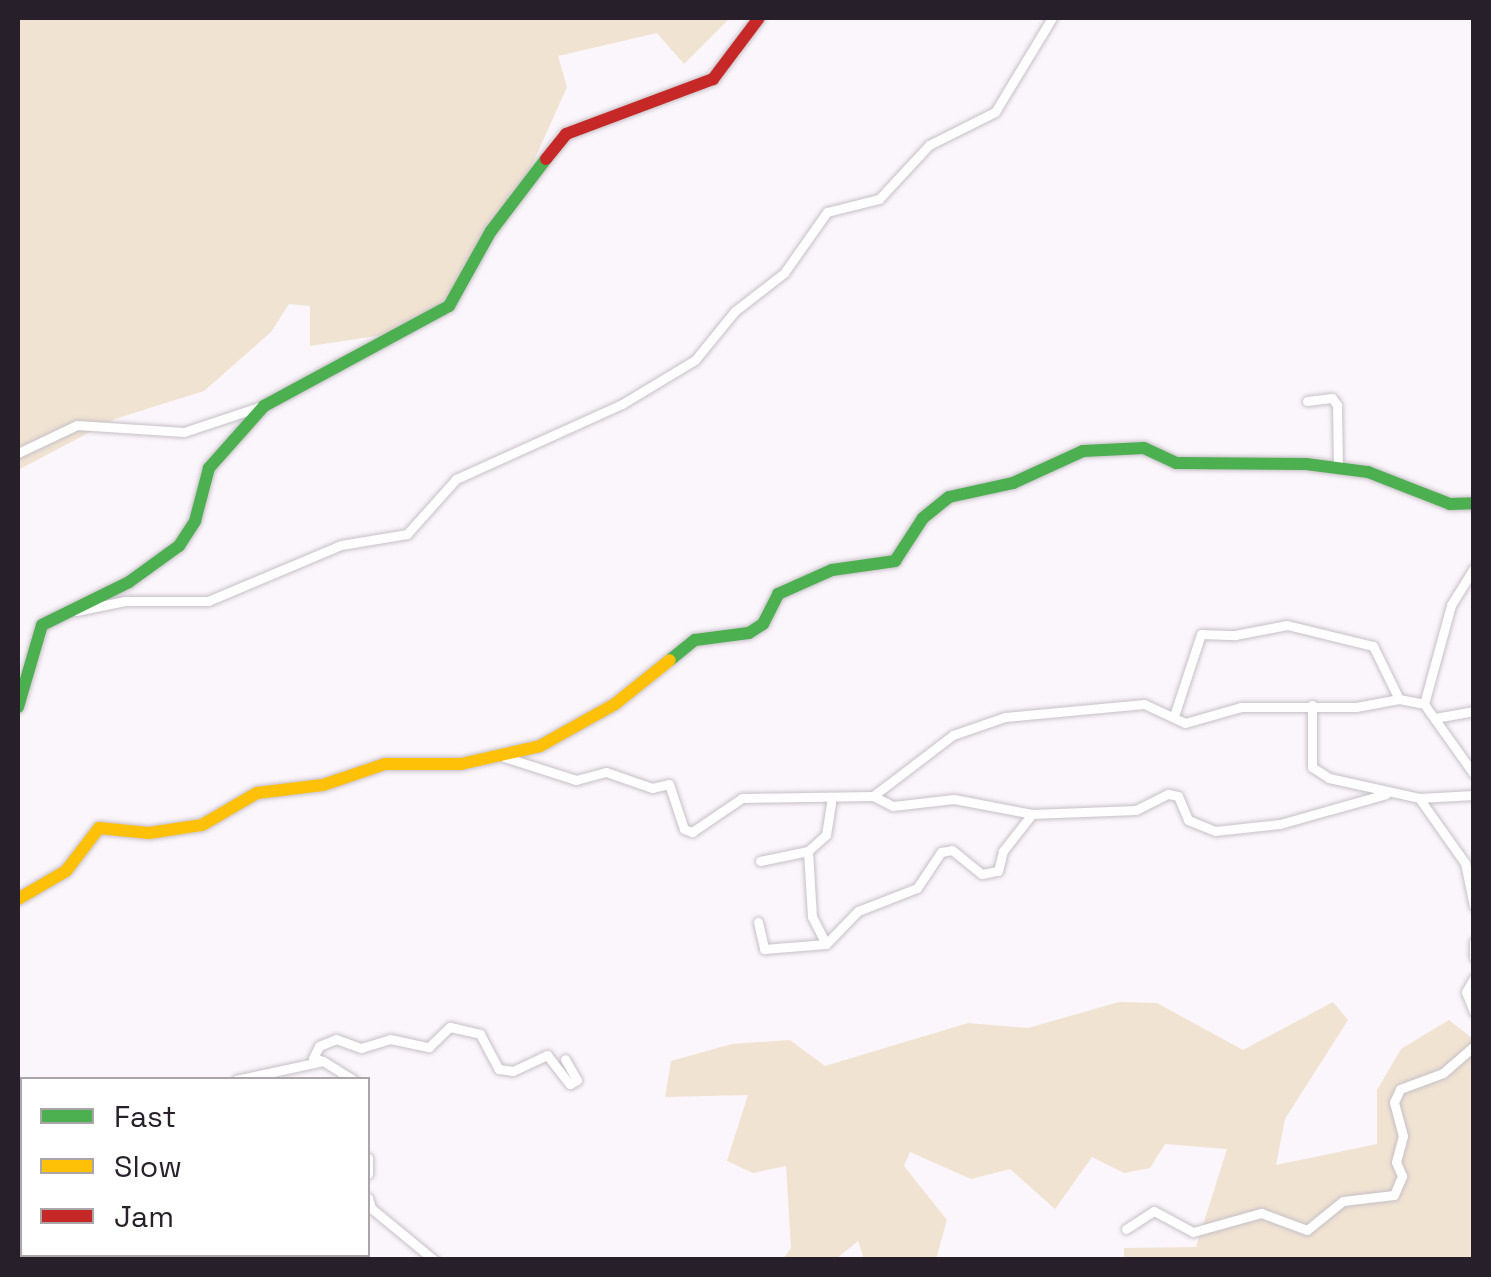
<!DOCTYPE html>
<html>
<head>
<meta charset="utf-8">
<style>
  body { margin:0 }
  #map { position:relative; width:1491px; height:1277px; overflow:hidden; background:#fbf6fb; font-family:"Space Grotesk",sans-serif }
  div>[style] { position:absolute }
  [style*='--x'] { left:calc(var(--x)*1px); top:calc(var(--y)*1px); width:calc(var(--w)*1px); rotate:calc(var(--a)*1deg) }
  .green>* { inset:0; background:#f1e3d2 }
  .roads { filter:drop-shadow(0 0 2px #c6c0c7) drop-shadow(0 0 2px #c6c0c7) }
  .street>* { height:9px; margin:-4.5px; padding:0 4.5px; transform-origin:4.5px; border-radius:4.5px; background:#fefefe }
  .fast>* { height:12px; margin:-6px; padding:0 6px; transform-origin:6px; border-radius:6px; background:#4caf50 }
  .slow>* { height:12px; margin:-6px; padding:0 6px; transform-origin:6px; border-radius:6px; background:#ffc107 }
  .jam>* { height:12px; margin:-6px; padding:0 6px; transform-origin:6px; border-radius:6px; background:#c62828 }
  span { translate:-50% -50%; white-space:nowrap; text-align:center; line-height:1.15; -webkit-text-stroke:9px #fff; paint-order:stroke }
  .frame { position:absolute; inset:0; border:20px solid #271f29; pointer-events:none }
  .legend { position:absolute; left:20px; top:1077px; width:350px; height:180px; box-sizing:border-box; background:#fff; border:2px solid #a9a5a9; margin:0; padding:12px 18px; list-style:none; font-size:30px; color:#271f29 }
  .legend li { display:flex; align-items:center; gap:20px; height:50px }
  .legend b { width:50px; border:2px solid #a9a5a9 }
</style>
</head>
<body>
<div id="map">
  <div class="green">
    <i style="clip-path:polygon(18px 18px,730px 18px,684px 64px,657px 33px,558px 56px,567px 87px,506px 223px,452px 293px,409px 331px,310px 346px,310px 306px,289px 304px,271px 332px,204px 391px,115px 419px,18px 470px)"></i>
    <i style="clip-path:polygon(1119px 1002px,1157px 1003px,1243px 1050px,1333px 1002px,1348px 1020px,1285px 1119px,1276px 1165px,1377px 1144px,1377px 1090px,1401px 1049px,1449px 1020px,1473px 1039px,1473px 1259px,1124px 1259px,1124px 1248px,1196px 1247px,1227px 1149px,1165px 1144px,1150px 1168px,1124px 1173px,1092px 1157px,1055px 1209px,1010px 1169px,971px 1179px,910px 1152px,904px 1166px,947px 1220px,936px 1259px,864px 1259px,858px 1241px,836px 1259px,783px 1259px,791px 1248px,786px 1166px,753px 1173px,727px 1161px,748px 1095px,665px 1097px,671px 1061px,732px 1044px,790px 1040px,825px 1066px,968px 1023px,1028px 1028px)"></i>
  </div>
  <div class="roads">
    <div class="street">
      <i style="--x:1307;--y:401;--w:25;--a:-7"></i>
      <i style="--x:1332;--y:398;--w:9;--a:54"></i>
      <i style="--x:1337;--y:405;--w:63;--a:89.1"></i>
      <i style="--x:18;--y:453;--w:65;--a:-25.4"></i>
      <i style="--x:77;--y:425;--w:107;--a:3.7"></i>
      <i style="--x:184;--y:432;--w:79;--a:-18.4"></i>
      <i style="--x:76;--y:611;--w:50;--a:-11.5"></i>
      <i style="--x:125;--y:601;--w:83;--a:0"></i>
      <i style="--x:208;--y:601;--w:144;--a:-22.8"></i>
      <i style="--x:341;--y:545;--w:67;--a:-9.5"></i>
      <i style="--x:407;--y:534;--w:74;--a:-48.3"></i>
      <i style="--x:456;--y:479;--w:182;--a:-24.3"></i>
      <i style="--x:622;--y:404;--w:85;--a:-31.1"></i>
      <i style="--x:695;--y:360;--w:63;--a:-50.8"></i>
      <i style="--x:735;--y:311;--w:62;--a:-37.8"></i>
      <i style="--x:784;--y:273;--w:75;--a:-54.8"></i>
      <i style="--x:827;--y:212;--w:54;--a:-14"></i>
      <i style="--x:879;--y:199;--w:74;--a:-47.2"></i>
      <i style="--x:929;--y:145;--w:74;--a:-26.6"></i>
      <i style="--x:995;--y:112;--w:110;--a:-58.8"></i>
      <i style="--x:1424;--y:704;--w:103;--a:-74.7"></i>
      <i style="--x:1451;--y:605;--w:44;--a:-58.1"></i>
      <i style="--x:1312;--y:705;--w:62;--a:90"></i>
      <i style="--x:1312;--y:767;--w:20;--a:33"></i>
      <i style="--x:1329;--y:778;--w:92;--a:12.5"></i>
      <i style="--x:1419;--y:798;--w:80;--a:54.7"></i>
      <i style="--x:1465;--y:863;--w:44;--a:78.2"></i>
      <i style="--x:1174;--y:716;--w:86;--a:-71.8"></i>
      <i style="--x:1201;--y:634;--w:34;--a:2"></i>
      <i style="--x:1235;--y:635;--w:53;--a:-10.9"></i>
      <i style="--x:1287;--y:625;--w:89;--a:13.7"></i>
      <i style="--x:1373;--y:646;--w:59;--a:63.9"></i>
      <i style="--x:1435;--y:718;--w:40;--a:-10"></i>
      <i style="--x:504;--y:757;--w:76;--a:17.7"></i>
      <i style="--x:576;--y:780;--w:31;--a:-15"></i>
      <i style="--x:606;--y:772;--w:49;--a:19.2"></i>
      <i style="--x:652;--y:788;--w:17;--a:-13"></i>
      <i style="--x:669;--y:784;--w:47;--a:71.6"></i>
      <i style="--x:684;--y:829;--w:9;--a:21"></i>
      <i style="--x:692;--y:832;--w:60;--a:-34.2"></i>
      <i style="--x:742;--y:798;--w:131;--a:-0.9"></i>
      <i style="--x:873;--y:796;--w:101;--a:-37.3"></i>
      <i style="--x:953;--y:735;--w:55;--a:-19.1"></i>
      <i style="--x:1005;--y:717;--w:140;--a:-5.3"></i>
      <i style="--x:1144;--y:704;--w:45;--a:24.9"></i>
      <i style="--x:1185;--y:723;--w:58;--a:-15.9"></i>
      <i style="--x:1241;--y:707;--w:115;--a:0"></i>
      <i style="--x:1356;--y:707;--w:44;--a:-10.5"></i>
      <i style="--x:1399;--y:699;--w:25;--a:11"></i>
      <i style="--x:1424;--y:704;--w:86;--a:54.5"></i>
      <i style="--x:873;--y:796;--w:22;--a:27"></i>
      <i style="--x:893;--y:806;--w:61;--a:-6.5"></i>
      <i style="--x:954;--y:799;--w:79;--a:10.9"></i>
      <i style="--x:1032;--y:814;--w:104;--a:-2.2"></i>
      <i style="--x:1136;--y:810;--w:36;--a:-27"></i>
      <i style="--x:1168;--y:794;--w:10;--a:11"></i>
      <i style="--x:1178;--y:796;--w:26;--a:67"></i>
      <i style="--x:1188;--y:820;--w:29;--a:22"></i>
      <i style="--x:1215;--y:831;--w:65;--a:-6.1"></i>
      <i style="--x:1280;--y:824;--w:110;--a:-15.8"></i>
      <i style="--x:1419;--y:798;--w:55;--a:-3.1"></i>
      <i style="--x:760;--y:861;--w:49;--a:-11.8"></i>
      <i style="--x:808;--y:851;--w:24;--a:-42"></i>
      <i style="--x:826;--y:835;--w:33;--a:-81"></i>
      <i style="--x:758;--y:922;--w:28;--a:77"></i>
      <i style="--x:764;--y:949;--w:62;--a:-4.6"></i>
      <i style="--x:826;--y:944;--w:30;--a:-117"></i>
      <i style="--x:812;--y:917;--w:66;--a:-93.5"></i>
      <i style="--x:1474;--y:942;--w:15;--a:90"></i>
      <i style="--x:826;--y:944;--w:46;--a:-45.9"></i>
      <i style="--x:858;--y:911;--w:63;--a:-21.3"></i>
      <i style="--x:917;--y:888;--w:43;--a:-56.3"></i>
      <i style="--x:941;--y:852;--w:11;--a:-10"></i>
      <i style="--x:952;--y:850;--w:38;--a:39"></i>
      <i style="--x:982;--y:874;--w:16;--a:-11"></i>
      <i style="--x:998;--y:871;--w:21;--a:-76"></i>
      <i style="--x:1003;--y:851;--w:47;--a:-51.9"></i>
      <i style="--x:1474;--y:978;--w:16;--a:120"></i>
      <i style="--x:1466;--y:992;--w:22;--a:68"></i>
      <i style="--x:323;--y:1061;--w:10;--a:-163"></i>
      <i style="--x:313;--y:1058;--w:13;--a:-63"></i>
      <i style="--x:319;--y:1046;--w:18;--a:-22"></i>
      <i style="--x:336;--y:1039;--w:27;--a:20"></i>
      <i style="--x:361;--y:1048;--w:30;--a:-17"></i>
      <i style="--x:390;--y:1039;--w:40;--a:12"></i>
      <i style="--x:429;--y:1047;--w:29;--a:-44"></i>
      <i style="--x:450;--y:1027;--w:31;--a:13"></i>
      <i style="--x:480;--y:1034;--w:40;--a:62"></i>
      <i style="--x:499;--y:1069;--w:14;--a:8"></i>
      <i style="--x:513;--y:1071;--w:38;--a:-25"></i>
      <i style="--x:547;--y:1055;--w:37;--a:52"></i>
      <i style="--x:570;--y:1084;--w:8;--a:-30"></i>
      <i style="--x:577;--y:1080;--w:24;--a:-120"></i>
      <i style="--x:236;--y:1080;--w:89;--a:-12.3"></i>
      <i style="--x:323;--y:1061;--w:36;--a:32"></i>
      <i style="--x:368;--y:1158;--w:16;--a:90"></i>
      <i style="--x:18;--y:1183;--w:4;--a:-14"></i>
      <i style="--x:368;--y:1198;--w:10;--a:73"></i>
      <i style="--x:371;--y:1208;--w:82;--a:39.5"></i>
      <i style="--x:1126;--y:1229;--w:33;--a:-33"></i>
      <i style="--x:1154;--y:1211;--w:44;--a:28.3"></i>
      <i style="--x:1193;--y:1232;--w:71;--a:-15.6"></i>
      <i style="--x:1261;--y:1213;--w:49;--a:20.3"></i>
      <i style="--x:1307;--y:1230;--w:46;--a:-38.9"></i>
      <i style="--x:1343;--y:1201;--w:51;--a:-6.7"></i>
      <i style="--x:1394;--y:1195;--w:21;--a:-67"></i>
      <i style="--x:1402;--y:1176;--w:15;--a:-113"></i>
      <i style="--x:1396;--y:1162;--w:27;--a:-75"></i>
      <i style="--x:1403;--y:1136;--w:35;--a:-105"></i>
      <i style="--x:1394;--y:1102;--w:14;--a:-65"></i>
      <i style="--x:1400;--y:1089;--w:46;--a:-20.4"></i>
      <i style="--x:1443;--y:1073;--w:41;--a:-41.1"></i>
    </div>
    <div class="fast">
      <i style="--x:670;--y:660;--w:32;--a:-39"></i>
      <i style="--x:695;--y:640;--w:54;--a:-7.4"></i>
      <i style="--x:749;--y:633;--w:17;--a:-33"></i>
      <i style="--x:763;--y:624;--w:34;--a:-63"></i>
      <i style="--x:778;--y:594;--w:59;--a:-24"></i>
      <i style="--x:832;--y:570;--w:64;--a:-8.1"></i>
      <i style="--x:895;--y:561;--w:51;--a:-56.9"></i>
      <i style="--x:923;--y:518;--w:33;--a:-39"></i>
      <i style="--x:949;--y:497;--w:66;--a:-12.3"></i>
      <i style="--x:1013;--y:483;--w:77;--a:-24.6"></i>
      <i style="--x:1083;--y:451;--w:61;--a:-2.8"></i>
      <i style="--x:1144;--y:448;--w:35;--a:25"></i>
      <i style="--x:1176;--y:463;--w:130;--a:0.4"></i>
      <i style="--x:1306;--y:464;--w:63;--a:7.4"></i>
      <i style="--x:1368;--y:472;--w:88;--a:21.3"></i>
      <i style="--x:1450;--y:504;--w:24;--a:-2"></i>
      <i style="--x:18;--y:707;--w:85;--a:-73.7"></i>
      <i style="--x:42;--y:625;--w:97;--a:-26.3"></i>
      <i style="--x:129;--y:582;--w:62;--a:-35.8"></i>
      <i style="--x:179;--y:546;--w:30;--a:-57"></i>
      <i style="--x:195;--y:521;--w:55;--a:-75.2"></i>
      <i style="--x:209;--y:468;--w:83;--a:-48.4"></i>
      <i style="--x:264;--y:406;--w:210;--a:-28.4"></i>
      <i style="--x:449;--y:306;--w:86;--a:-60.8"></i>
      <i style="--x:491;--y:231;--w:91;--a:-52.6"></i>
    </div>
    <div class="slow">
      <i style="--x:18;--y:899;--w:56;--a:-30.3"></i>
      <i style="--x:66;--y:871;--w:54;--a:-52.5"></i>
      <i style="--x:99;--y:828;--w:50;--a:5.7"></i>
      <i style="--x:149;--y:833;--w:54;--a:-8.6"></i>
      <i style="--x:202;--y:825;--w:64;--a:-30.2"></i>
      <i style="--x:257;--y:793;--w:66;--a:-6.9"></i>
      <i style="--x:323;--y:785;--w:65;--a:-18.7"></i>
      <i style="--x:385;--y:764;--w:76;--a:0"></i>
      <i style="--x:461;--y:764;--w:81;--a:-12.8"></i>
      <i style="--x:540;--y:746;--w:86;--a:-29.2"></i>
      <i style="--x:615;--y:704;--w:70;--a:-38.7"></i>
    </div>
    <div class="jam">
      <i style="--x:546;--y:159;--w:32;--a:-51"></i>
      <i style="--x:566;--y:134;--w:157;--a:-20.5"></i>
      <i style="--x:713;--y:79;--w:76;--a:-53"></i>
    </div>
  </div>
  <div class="frame"></div>
  <ul class="legend">
  <li><b style="height:12px;background:#4caf50"></b>Fast</li>
  <li><b style="height:12px;background:#ffc107"></b>Slow</li>
  <li><b style="height:12px;background:#c62828"></b>Jam</li>
  </ul>
</div>
</body>
</html>
